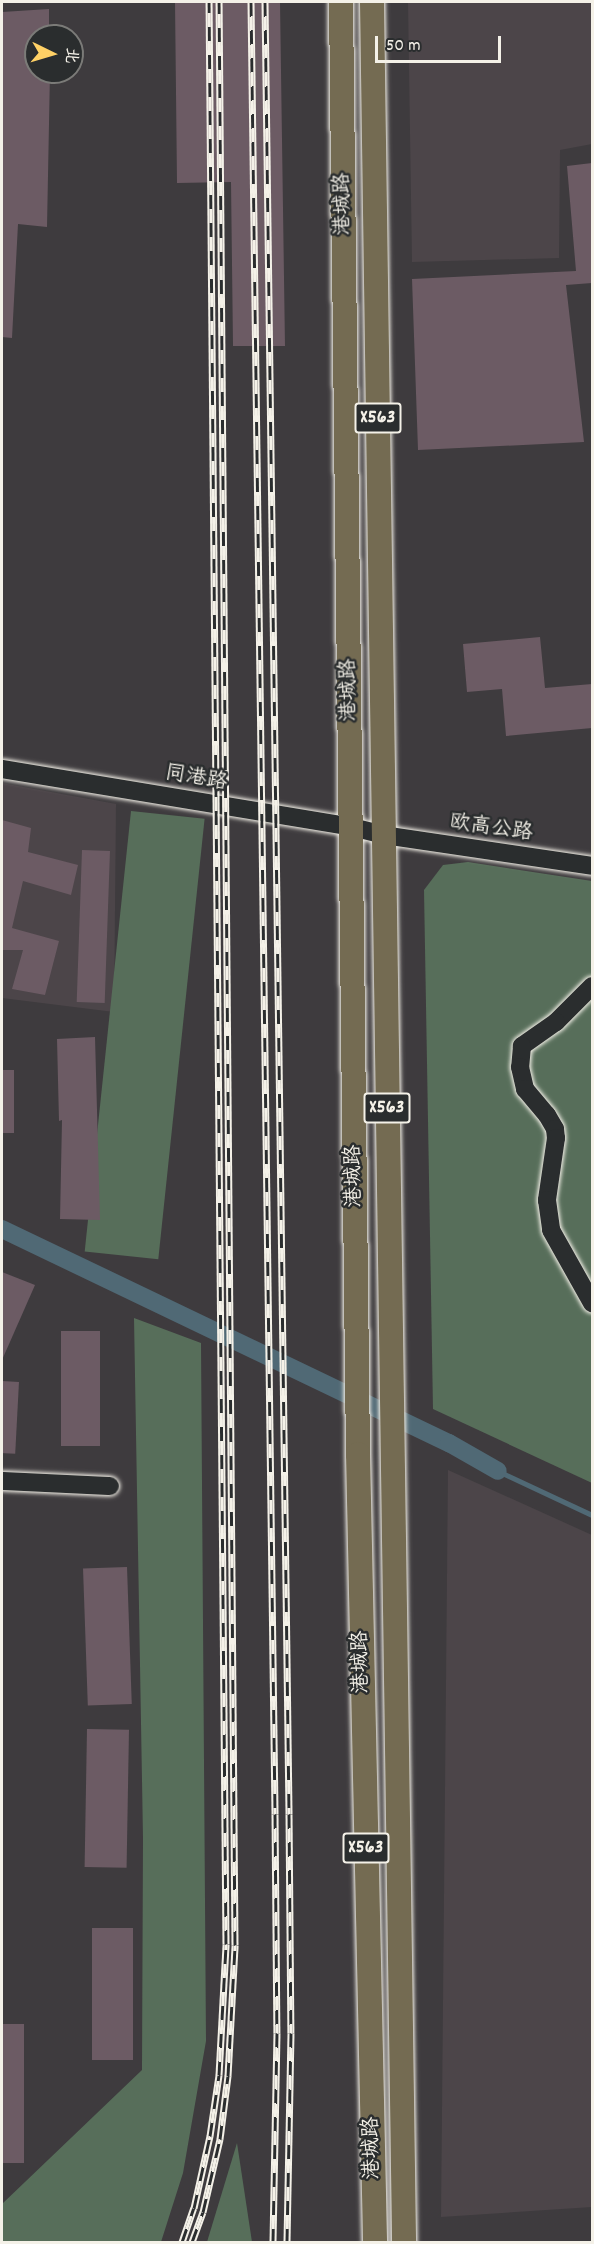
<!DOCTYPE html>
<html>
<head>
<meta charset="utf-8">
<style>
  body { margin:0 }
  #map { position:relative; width:594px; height:2244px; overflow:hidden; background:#3e3b3e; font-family:Dekko,"LXGW WenKai TC",sans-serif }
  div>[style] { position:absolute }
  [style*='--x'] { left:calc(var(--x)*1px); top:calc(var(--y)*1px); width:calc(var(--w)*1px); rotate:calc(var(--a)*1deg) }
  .built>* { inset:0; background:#4c4549 }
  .green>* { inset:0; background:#576e5a; transform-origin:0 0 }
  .stream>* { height:5px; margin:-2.5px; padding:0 2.5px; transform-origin:2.5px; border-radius:2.5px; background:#506975 }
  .canal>* { height:18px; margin:-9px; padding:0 9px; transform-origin:9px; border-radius:9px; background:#506975 }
  .building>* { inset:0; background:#6c5b64; transform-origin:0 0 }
  .roads { filter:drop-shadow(0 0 2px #f4f1e8) drop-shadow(0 0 2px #f4f1e8) }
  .minor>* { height:18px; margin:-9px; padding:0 9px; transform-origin:9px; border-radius:9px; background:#2a2d2e }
  .major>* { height:24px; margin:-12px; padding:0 12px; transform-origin:12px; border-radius:12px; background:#746b52 }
  .rail>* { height:7px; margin-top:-3.5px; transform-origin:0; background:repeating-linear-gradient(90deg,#2a2d2e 0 14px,#f4f1e8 0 28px); box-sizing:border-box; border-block:2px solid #f4f1e8 }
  span { translate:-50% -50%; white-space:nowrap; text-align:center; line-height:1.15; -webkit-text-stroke:5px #2a2d2e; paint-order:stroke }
  .shield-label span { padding:2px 4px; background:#2a2d2e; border:2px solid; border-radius:4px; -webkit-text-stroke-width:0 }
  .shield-label { font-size:20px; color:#f4f1e8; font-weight:700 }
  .street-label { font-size:21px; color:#f4f1e8 }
  .frame { position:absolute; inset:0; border:3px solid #f4f1e8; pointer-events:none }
  .north { position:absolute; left:24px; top:24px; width:60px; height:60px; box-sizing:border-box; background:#2a2d2e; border:2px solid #7b7b78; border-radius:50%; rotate:95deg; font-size:16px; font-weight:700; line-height:24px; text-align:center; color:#f4f1e8 }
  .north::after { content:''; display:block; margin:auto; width:21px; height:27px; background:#ffd166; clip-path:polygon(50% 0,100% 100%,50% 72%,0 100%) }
  .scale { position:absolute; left:375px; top:36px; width:126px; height:27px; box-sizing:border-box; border:3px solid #f4f1e8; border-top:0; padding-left:8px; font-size:18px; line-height:21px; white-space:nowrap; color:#f4f1e8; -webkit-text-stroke:4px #2a2d2e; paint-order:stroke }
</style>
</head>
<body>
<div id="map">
  <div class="built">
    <i style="clip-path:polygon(408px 2px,592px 2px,592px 144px,560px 150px,559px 258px,412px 262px)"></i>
    <i style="clip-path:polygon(2px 783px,116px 804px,114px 1012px,2px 998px)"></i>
    <i style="clip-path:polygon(448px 1470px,592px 1535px,592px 2207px,441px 2217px)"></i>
  </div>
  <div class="green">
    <i style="left:131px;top:811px;width:74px;height:443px;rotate:6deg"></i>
    <i style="clip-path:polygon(468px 862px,592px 881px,592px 1483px,433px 1409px,424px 890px,443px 865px)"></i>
    <i style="clip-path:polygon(134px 1318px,201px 1343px,206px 2041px,183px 2173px,161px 2242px,2px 2242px,2px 2204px,142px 2070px,143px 1838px)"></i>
    <i style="clip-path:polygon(237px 2143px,252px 2242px,207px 2242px)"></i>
  </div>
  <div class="stream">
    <i style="--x:498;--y:1471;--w:104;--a:25.1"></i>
  </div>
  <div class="canal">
    <i style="--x:2;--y:1229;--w:496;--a:25.6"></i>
    <i style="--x:449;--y:1443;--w:56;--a:29.7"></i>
  </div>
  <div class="building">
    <i style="clip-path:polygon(175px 2px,280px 2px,285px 346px,233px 346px,231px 182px,177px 183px)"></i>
    <i style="clip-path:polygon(49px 9px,49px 36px,36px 36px,36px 72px,50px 72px,47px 227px,18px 224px,12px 338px,2px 337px,2px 12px)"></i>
    <i style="clip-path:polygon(592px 163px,592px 283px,566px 285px,584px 442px,418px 450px,412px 279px,576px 271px,567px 166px)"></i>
    <i style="clip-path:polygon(540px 637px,545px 688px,592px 684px,592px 728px,506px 736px,502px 689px,467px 692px,463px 644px)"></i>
    <i style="clip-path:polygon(2px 820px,31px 828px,28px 852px,78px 865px,71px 895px,23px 881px,12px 928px,59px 941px,45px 995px,12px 989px,23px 950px,2px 950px)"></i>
    <i style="left:82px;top:850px;width:28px;height:152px;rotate:2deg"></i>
    <i style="clip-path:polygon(95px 1037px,100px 1220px,60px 1219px,62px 1120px,59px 1121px,57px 1039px)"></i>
    <i style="left:2px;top:1070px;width:12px;height:63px"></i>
    <i style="clip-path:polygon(2px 1272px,35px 1285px,2px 1360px)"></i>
    <i style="left:61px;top:1331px;width:39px;height:115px"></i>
    <i style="left:2px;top:1381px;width:17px;height:72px;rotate:3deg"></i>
    <i style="left:127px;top:1567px;width:137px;height:44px;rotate:88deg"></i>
    <i style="left:87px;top:1729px;width:42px;height:138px;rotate:1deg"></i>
    <i style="left:92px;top:1928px;width:41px;height:132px"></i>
    <i style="left:2px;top:2024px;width:22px;height:139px"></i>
  </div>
  <div class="roads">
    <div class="minor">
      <i style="--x:2;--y:769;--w:355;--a:9.4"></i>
      <i style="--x:352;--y:827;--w:32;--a:14"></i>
      <i style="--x:383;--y:835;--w:211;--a:8.4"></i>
      <i style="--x:592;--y:986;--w:51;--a:135"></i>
      <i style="--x:556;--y:1022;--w:42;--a:144.8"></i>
      <i style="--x:522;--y:1046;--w:21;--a:95"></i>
      <i style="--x:520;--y:1067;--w:23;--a:77"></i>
      <i style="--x:525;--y:1089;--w:34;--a:50"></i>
      <i style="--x:547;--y:1115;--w:16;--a:60"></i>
      <i style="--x:555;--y:1129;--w:9;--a:84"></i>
      <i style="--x:556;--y:1138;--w:63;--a:98.3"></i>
      <i style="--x:547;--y:1200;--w:30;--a:82"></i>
      <i style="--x:551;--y:1230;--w:84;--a:60.7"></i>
      <i style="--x:2;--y:1481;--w:108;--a:2.7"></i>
    </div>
    <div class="major">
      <i style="--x:341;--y:2;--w:1452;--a:89.33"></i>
      <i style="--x:358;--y:1454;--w:788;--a:88.76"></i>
      <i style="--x:372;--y:2;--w:2240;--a:89.18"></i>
    </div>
  </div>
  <div class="rail">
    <i style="--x:251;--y:2;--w:1812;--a:89.24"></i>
    <i style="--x:275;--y:1814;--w:219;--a:89.5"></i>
    <i style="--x:277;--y:2033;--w:209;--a:91.1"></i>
    <i style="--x:265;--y:2;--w:1812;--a:89.24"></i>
    <i style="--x:289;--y:1814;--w:219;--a:89.5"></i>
    <i style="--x:291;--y:2033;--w:209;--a:91.1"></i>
    <i style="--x:182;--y:2242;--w:36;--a:-71"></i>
    <i style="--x:194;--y:2208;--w:74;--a:-77.5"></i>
    <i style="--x:210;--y:2136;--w:62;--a:-81.6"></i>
    <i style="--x:219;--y:2075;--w:131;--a:-86.9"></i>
    <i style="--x:226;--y:1944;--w:1942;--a:-90.5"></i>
    <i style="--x:192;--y:2242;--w:32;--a:-70"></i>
    <i style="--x:203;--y:2212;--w:75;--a:-76.9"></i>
    <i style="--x:220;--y:2139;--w:64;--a:-82.8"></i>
    <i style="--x:228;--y:2076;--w:131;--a:-86.9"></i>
    <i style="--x:235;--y:1945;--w:1943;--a:-90.47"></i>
  </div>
  <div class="shield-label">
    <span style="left:378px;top:418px">X563</span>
    <span style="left:387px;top:1108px">X563</span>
    <span style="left:366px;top:1848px">X563</span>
  </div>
  <div class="street-label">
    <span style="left:344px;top:204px;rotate:-91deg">港城路</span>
    <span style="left:350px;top:690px;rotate:-91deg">港城路</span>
    <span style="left:196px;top:779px;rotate:10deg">同港路</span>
    <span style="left:491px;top:829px;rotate:8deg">欧高公路</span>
    <span style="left:355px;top:1176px;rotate:-91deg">港城路</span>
    <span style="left:362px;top:1662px;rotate:-91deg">港城路</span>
    <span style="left:373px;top:2148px;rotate:-91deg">港城路</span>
  </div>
  <div class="frame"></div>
  <div class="north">北</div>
  <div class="scale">50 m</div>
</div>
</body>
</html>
